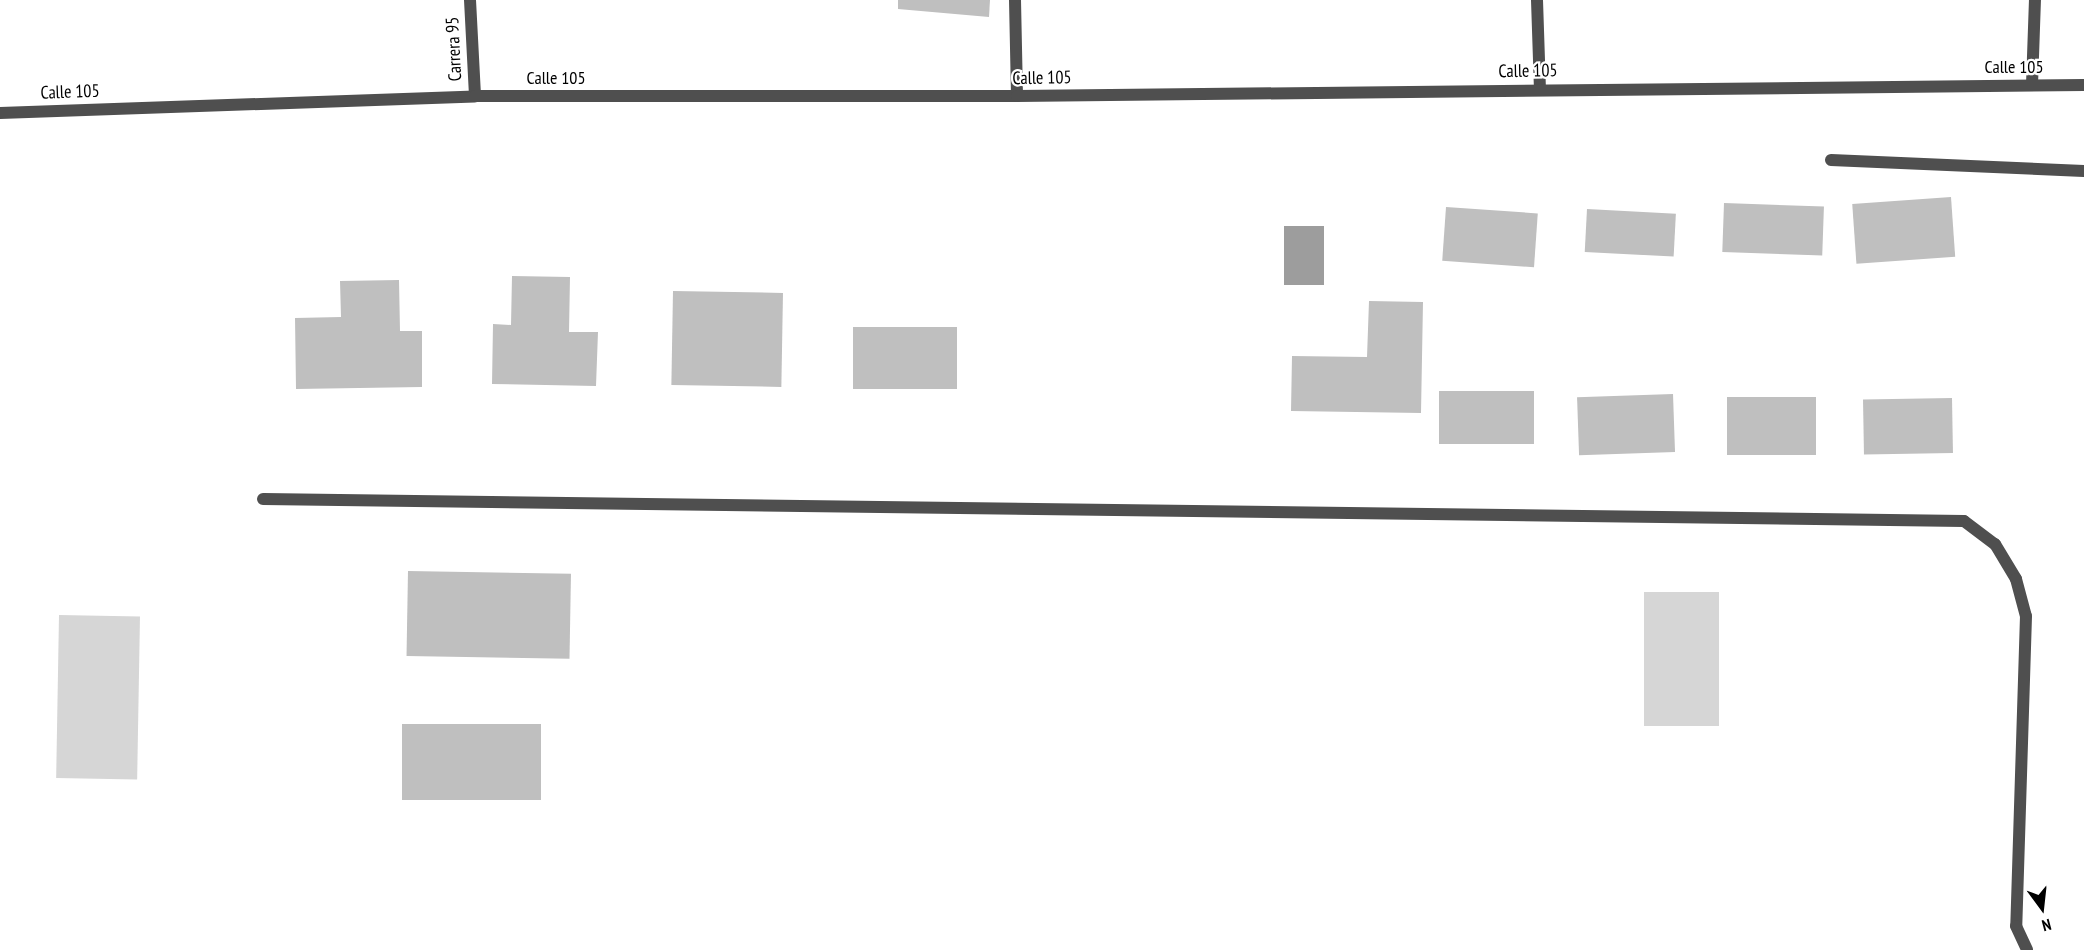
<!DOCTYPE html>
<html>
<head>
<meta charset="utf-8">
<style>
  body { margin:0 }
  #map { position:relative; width:2084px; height:950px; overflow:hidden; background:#fff; font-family:"PT Sans Narrow",sans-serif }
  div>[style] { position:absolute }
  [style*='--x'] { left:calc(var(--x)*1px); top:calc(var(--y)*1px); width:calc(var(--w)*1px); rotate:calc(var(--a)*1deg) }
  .green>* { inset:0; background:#d6d6d6; transform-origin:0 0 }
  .water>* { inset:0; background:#9d9d9d; transform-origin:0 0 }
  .building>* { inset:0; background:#bfbfbf; transform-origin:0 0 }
  .street>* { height:12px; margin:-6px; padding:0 6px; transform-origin:6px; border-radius:6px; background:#4f4f4f }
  span { translate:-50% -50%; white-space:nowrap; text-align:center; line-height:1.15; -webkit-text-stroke:4.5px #fff; paint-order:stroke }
  .street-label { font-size:18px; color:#000 }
  .north { position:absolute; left:2012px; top:878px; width:60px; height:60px; -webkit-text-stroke:4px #fff; paint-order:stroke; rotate:165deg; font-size:16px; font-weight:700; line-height:24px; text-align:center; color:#000 }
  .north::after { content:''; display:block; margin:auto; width:21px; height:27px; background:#000; clip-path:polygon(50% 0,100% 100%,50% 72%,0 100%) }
</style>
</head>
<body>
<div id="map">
  <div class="green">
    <i style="left:1644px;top:592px;width:75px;height:134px"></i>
    <i style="left:59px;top:615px;width:81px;height:163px;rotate:1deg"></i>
  </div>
  <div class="water">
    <i style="left:1284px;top:226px;width:40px;height:59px"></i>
  </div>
  <div class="building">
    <i style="clip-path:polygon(898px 0,990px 0,989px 17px,898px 9px)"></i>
    <i style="left:1951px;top:197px;width:60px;height:99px;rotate:86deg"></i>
    <i style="left:1724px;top:203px;width:100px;height:49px;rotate:2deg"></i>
    <i style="left:1446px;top:207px;width:92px;height:54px;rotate:4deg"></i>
    <i style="left:1587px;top:209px;width:89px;height:43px;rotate:3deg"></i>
    <i style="clip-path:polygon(512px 276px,570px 277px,569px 332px,598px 332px,596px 386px,492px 384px,493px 324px,511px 325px)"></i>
    <i style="clip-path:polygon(399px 280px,400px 331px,422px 331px,422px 387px,296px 389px,295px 318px,341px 317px,340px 281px)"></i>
    <i style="left:673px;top:291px;width:110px;height:94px;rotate:1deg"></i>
    <i style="clip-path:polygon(1369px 301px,1423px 302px,1421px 413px,1291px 411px,1292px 356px,1367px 357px)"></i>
    <i style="left:957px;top:327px;width:62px;height:104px;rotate:90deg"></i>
    <i style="left:1439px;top:391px;width:95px;height:53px"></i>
    <i style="left:1673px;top:394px;width:58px;height:96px;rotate:88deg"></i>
    <i style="left:1816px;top:397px;width:58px;height:89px;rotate:90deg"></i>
    <i style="left:1952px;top:398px;width:55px;height:89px;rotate:89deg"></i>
    <i style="left:408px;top:571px;width:163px;height:85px;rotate:1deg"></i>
    <i style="left:402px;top:724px;width:139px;height:76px"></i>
  </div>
  <div class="street">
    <i style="--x:470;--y:0;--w:96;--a:87"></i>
    <i style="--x:1015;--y:0;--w:96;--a:88.8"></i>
    <i style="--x:1537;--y:0;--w:89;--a:88.1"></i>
    <i style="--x:2032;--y:85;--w:85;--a:-88"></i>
    <i style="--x:0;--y:113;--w:475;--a:-2"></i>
    <i style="--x:475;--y:96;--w:542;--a:0"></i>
    <i style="--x:1017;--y:96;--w:1067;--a:-0.59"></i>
    <i style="--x:1831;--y:160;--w:253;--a:2.5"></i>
    <i style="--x:263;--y:499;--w:1701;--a:0.74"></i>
    <i style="--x:1964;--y:521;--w:39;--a:37"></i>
    <i style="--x:1995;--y:544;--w:41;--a:59"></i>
    <i style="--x:2016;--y:579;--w:38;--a:75"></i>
    <i style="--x:2026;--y:616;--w:310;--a:91.8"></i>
    <i style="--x:2016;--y:926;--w:26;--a:65"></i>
  </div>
  <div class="street-label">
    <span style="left:454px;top:49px;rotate:-93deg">Carrera 95</span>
    <span style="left:2014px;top:67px">Calle 105</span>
    <span style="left:1528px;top:71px;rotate:-1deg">Calle 105</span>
    <span style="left:556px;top:78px">Calle 105</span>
    <span style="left:1042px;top:78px;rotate:-1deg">Calle 105</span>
    <span style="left:70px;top:92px;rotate:-2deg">Calle 105</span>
  </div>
  <div class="north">N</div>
</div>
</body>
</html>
